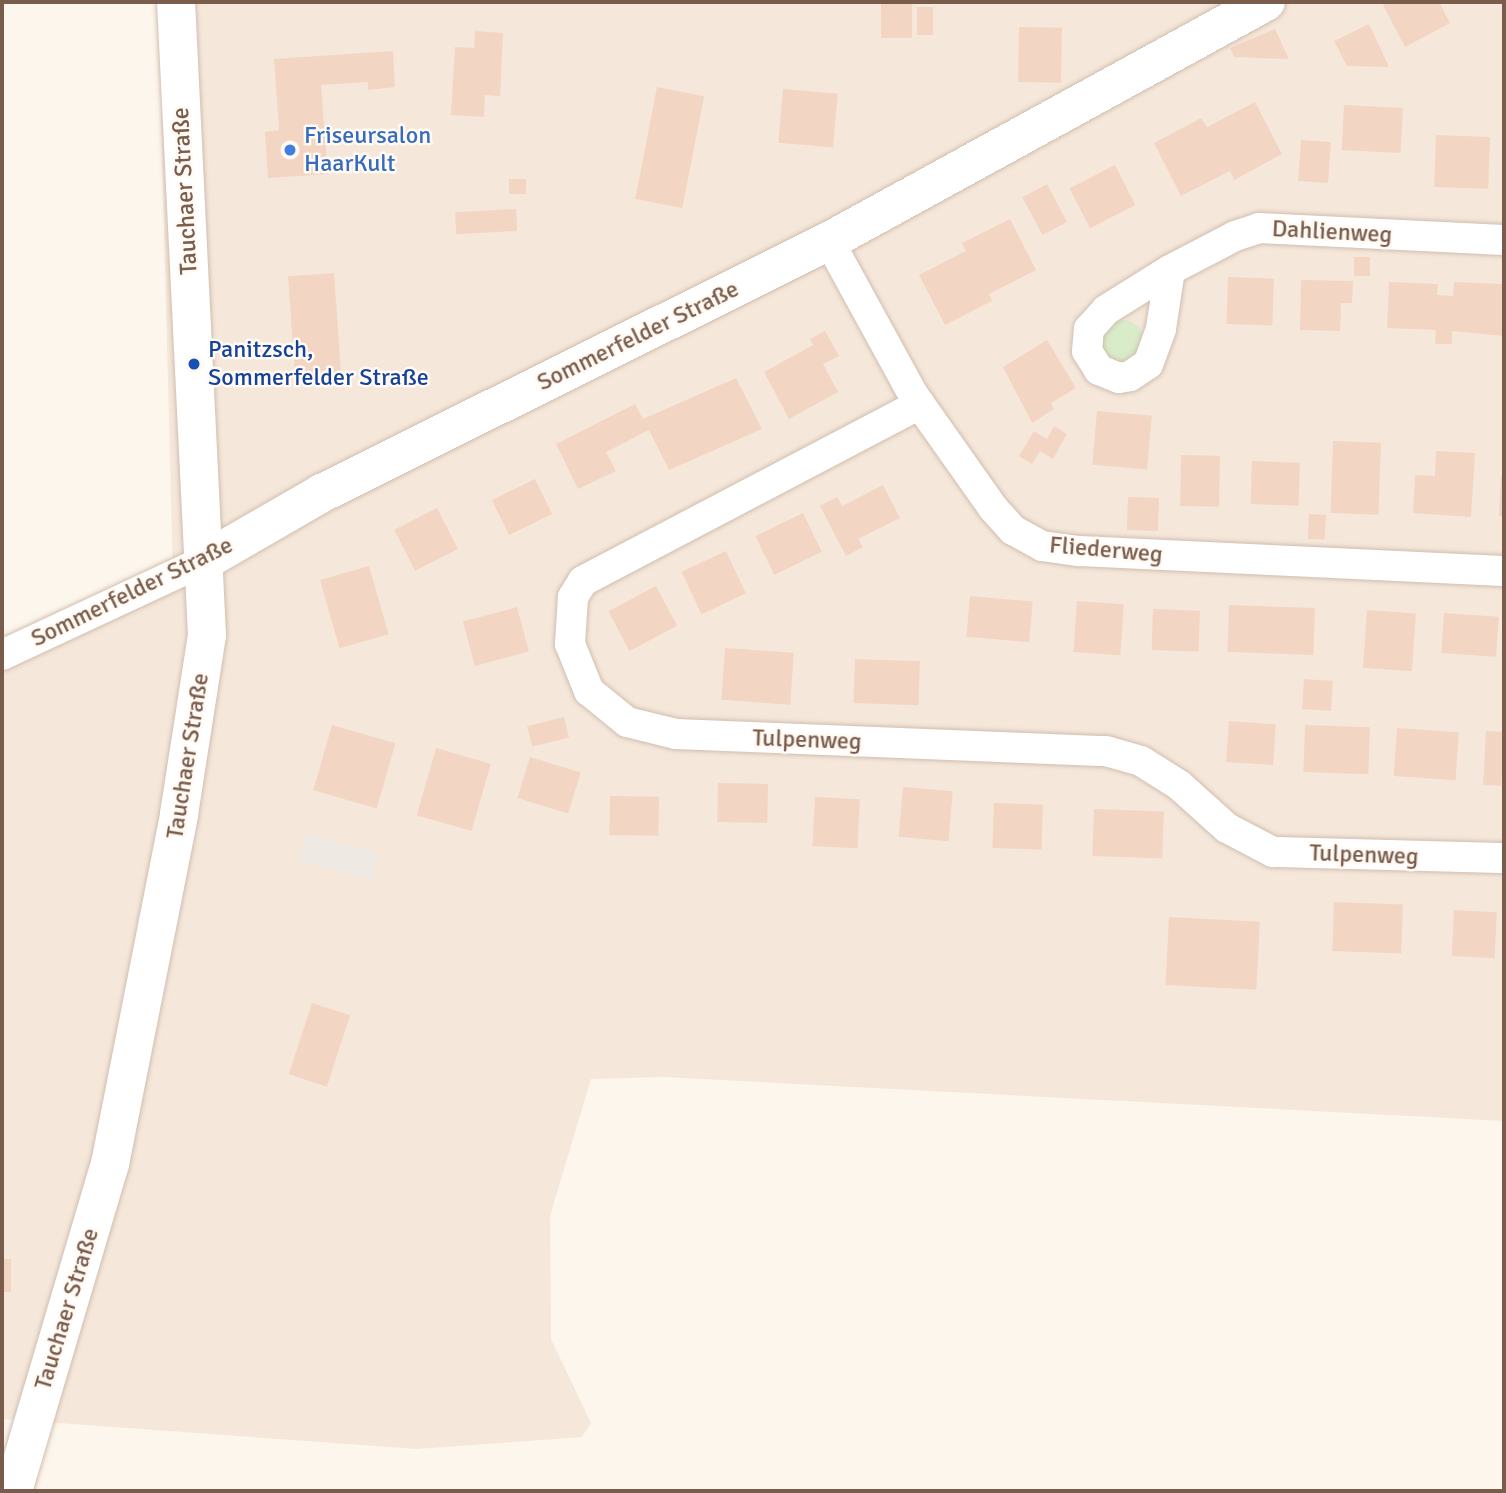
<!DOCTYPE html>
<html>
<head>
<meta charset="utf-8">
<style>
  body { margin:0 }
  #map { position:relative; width:1506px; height:1493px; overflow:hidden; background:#fdf6ec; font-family:Signika,sans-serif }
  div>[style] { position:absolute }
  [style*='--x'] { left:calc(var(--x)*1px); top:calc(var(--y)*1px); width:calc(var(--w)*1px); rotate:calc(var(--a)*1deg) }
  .residential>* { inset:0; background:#f5e8da }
  .industrial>* { inset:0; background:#efe9e4; transform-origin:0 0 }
  .green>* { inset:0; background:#d8ecc9 }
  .round { border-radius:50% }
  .building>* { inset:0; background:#f3d5c3; transform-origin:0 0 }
  .roads { filter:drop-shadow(0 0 2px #d1beb0) drop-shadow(0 0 2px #d1beb0) }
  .street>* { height:30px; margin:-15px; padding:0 15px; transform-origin:15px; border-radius:15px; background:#fff }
  .secondary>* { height:38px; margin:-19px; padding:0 19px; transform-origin:19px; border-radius:19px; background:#fff }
  .dots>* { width:19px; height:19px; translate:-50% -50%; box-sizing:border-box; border:4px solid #fffaf3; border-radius:50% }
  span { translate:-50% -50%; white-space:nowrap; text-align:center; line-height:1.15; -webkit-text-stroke:5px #fffaf3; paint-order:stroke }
  .shop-label { font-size:24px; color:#366cbe }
  .left { translate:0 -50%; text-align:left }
  .street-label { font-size:24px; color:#7a5c4d }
  .transit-label { font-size:24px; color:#164399 }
  .frame { position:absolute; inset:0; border:4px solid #7a5c4d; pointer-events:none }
</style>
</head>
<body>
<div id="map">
  <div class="residential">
    <i style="clip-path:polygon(180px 2px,1504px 2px,1504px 1121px,664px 1077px,591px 1079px,550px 1216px,551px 1339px,591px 1423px,582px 1437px,417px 1449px,2px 1419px,2px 655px,173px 573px,161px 116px)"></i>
  </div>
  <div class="industrial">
    <i style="left:307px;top:834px;width:74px;height:28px;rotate:15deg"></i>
  </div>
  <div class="green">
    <i class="round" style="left:1099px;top:320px;width:46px;height:46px"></i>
  </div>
  <div class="building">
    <i style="left:881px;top:2px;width:31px;height:36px"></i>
    <i style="clip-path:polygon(1390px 2px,1439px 2px,1450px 23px,1405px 47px,1383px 5px)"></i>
    <i style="left:917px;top:7px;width:16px;height:28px"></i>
    <i style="clip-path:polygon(1369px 24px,1389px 67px,1347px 66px,1334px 41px)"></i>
    <i style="left:1019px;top:27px;width:43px;height:55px;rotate:1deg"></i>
    <i style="clip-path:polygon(1275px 29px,1289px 59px,1234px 57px,1230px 48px)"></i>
    <i style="clip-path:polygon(475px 31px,503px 33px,500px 96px,485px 95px,484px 117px,451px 115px,455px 47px,474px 48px)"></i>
    <i style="clip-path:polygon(393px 51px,395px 87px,368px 90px,368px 82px,321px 85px,328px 174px,268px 178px,265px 132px,279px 130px,274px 59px)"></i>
    <i style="left:657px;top:87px;width:48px;height:114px;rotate:11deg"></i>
    <i style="left:783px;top:89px;width:55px;height:54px;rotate:5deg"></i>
    <i style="clip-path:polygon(1255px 102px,1282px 154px,1234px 180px,1230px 171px,1181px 196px,1154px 143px,1201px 118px,1207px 127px)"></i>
    <i style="left:1344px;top:105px;width:59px;height:45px;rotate:3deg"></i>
    <i style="left:1436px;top:135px;width:54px;height:52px;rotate:2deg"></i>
    <i style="left:1301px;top:140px;width:30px;height:41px;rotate:4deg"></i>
    <i style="left:1115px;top:165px;width:45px;height:51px;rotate:63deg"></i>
    <i style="left:509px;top:179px;width:17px;height:15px"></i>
    <i style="left:1047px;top:184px;width:43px;height:28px;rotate:62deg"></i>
    <i style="left:516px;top:209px;width:22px;height:61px;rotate:87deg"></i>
    <i style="clip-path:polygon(1010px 219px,1036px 270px,989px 294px,992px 301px,945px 325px,919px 275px,966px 251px,962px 243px)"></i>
    <i style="left:1354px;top:257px;width:16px;height:19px"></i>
    <i style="left:334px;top:273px;width:110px;height:46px;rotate:86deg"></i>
    <i style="left:1228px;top:277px;width:46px;height:47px;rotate:2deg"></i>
    <i style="clip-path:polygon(1301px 280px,1353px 281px,1352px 303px,1341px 303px,1340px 331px,1300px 330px)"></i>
    <i style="clip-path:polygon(1389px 282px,1438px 284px,1437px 295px,1453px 296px,1454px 282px,1504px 284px,1504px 336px,1452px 331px,1452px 344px,1435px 344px,1436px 330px,1387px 328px)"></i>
    <i style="clip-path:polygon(825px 331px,839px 356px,823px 364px,838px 392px,789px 419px,764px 372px,813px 345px,810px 339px)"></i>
    <i style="clip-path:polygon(1047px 340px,1076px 388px,1051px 403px,1054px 409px,1032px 423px,1003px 367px)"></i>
    <i style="clip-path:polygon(736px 378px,762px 429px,669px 470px,649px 430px,606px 452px,616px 471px,578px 489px,556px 444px,635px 404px,643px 419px)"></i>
    <i style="left:1097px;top:411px;width:55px;height:54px;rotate:5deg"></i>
    <i style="clip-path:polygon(1054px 426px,1067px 434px,1053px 459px,1040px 451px,1032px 464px,1019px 456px,1034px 431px,1047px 439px)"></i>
    <i style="left:1333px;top:441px;width:48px;height:72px;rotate:2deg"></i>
    <i style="clip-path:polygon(1436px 451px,1475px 453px,1471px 517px,1413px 513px,1415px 475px,1435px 476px)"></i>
    <i style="left:1181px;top:455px;width:39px;height:51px;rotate:1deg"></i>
    <i style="left:1252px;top:461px;width:48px;height:43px;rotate:2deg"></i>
    <i style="clip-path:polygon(1501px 476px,1504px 476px,1504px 517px,1499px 516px)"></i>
    <i style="left:535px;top:479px;width:39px;height:48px;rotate:64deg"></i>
    <i style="clip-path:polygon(883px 485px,900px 518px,858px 539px,863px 547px,846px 556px,820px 506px,837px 497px,842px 506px)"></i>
    <i style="left:1128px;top:497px;width:31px;height:33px;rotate:2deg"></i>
    <i style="left:437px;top:508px;width:46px;height:48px;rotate:63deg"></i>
    <i style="left:803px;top:513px;width:43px;height:53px;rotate:64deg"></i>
    <i style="left:1309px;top:514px;width:17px;height:25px;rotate:3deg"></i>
    <i style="left:726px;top:551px;width:47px;height:49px;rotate:65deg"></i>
    <i style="left:369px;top:566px;width:71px;height:51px;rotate:74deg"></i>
    <i style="left:656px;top:586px;width:45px;height:54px;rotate:62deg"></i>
    <i style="left:970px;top:596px;width:63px;height:41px;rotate:5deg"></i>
    <i style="left:1077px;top:601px;width:47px;height:51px;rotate:4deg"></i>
    <i style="left:1229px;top:605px;width:86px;height:47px;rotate:2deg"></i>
    <i style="left:517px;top:607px;width:46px;height:56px;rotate:75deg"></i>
    <i style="left:1153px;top:609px;width:47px;height:41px;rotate:2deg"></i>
    <i style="left:1367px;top:610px;width:49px;height:58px;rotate:4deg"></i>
    <i style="left:1444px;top:613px;width:55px;height:40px;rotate:4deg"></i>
    <i style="left:725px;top:648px;width:69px;height:52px;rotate:4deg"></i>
    <i style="left:855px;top:659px;width:65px;height:44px;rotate:2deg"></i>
    <i style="left:1304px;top:679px;width:29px;height:30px;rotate:4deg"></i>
    <i style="left:564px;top:717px;width:21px;height:38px;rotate:76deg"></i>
    <i style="left:1229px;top:721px;width:47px;height:41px;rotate:4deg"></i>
    <i style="left:332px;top:725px;width:66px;height:68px;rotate:16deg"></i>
    <i style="left:1305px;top:725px;width:65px;height:47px;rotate:2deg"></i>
    <i style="left:1397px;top:728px;width:62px;height:48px;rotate:4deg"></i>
    <i style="left:1486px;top:731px;width:18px;height:54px;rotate:3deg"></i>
    <i style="left:436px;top:748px;width:57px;height:70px;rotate:16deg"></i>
    <i style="left:530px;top:757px;width:53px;height:43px;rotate:17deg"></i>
    <i style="left:718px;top:783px;width:50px;height:39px;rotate:1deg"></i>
    <i style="left:903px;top:787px;width:50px;height:50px;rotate:5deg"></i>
    <i style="left:610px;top:796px;width:49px;height:39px;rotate:1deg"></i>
    <i style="left:815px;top:797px;width:45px;height:49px;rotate:3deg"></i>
    <i style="left:994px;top:803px;width:49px;height:45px;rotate:2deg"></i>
    <i style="left:1094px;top:809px;width:70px;height:47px;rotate:2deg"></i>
    <i style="left:1334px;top:902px;width:69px;height:49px;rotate:2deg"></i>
    <i style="left:1454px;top:910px;width:43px;height:46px;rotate:3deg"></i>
    <i style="left:1169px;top:917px;width:91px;height:68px;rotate:3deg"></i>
    <i style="left:312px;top:1003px;width:40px;height:75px;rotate:18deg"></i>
    <i style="left:2px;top:1259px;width:9px;height:33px"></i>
  </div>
  <div class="roads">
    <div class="street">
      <i style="--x:829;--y:241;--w:177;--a:61.3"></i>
      <i style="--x:914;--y:396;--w:137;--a:54.8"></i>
      <i style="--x:993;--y:508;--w:30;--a:48"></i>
      <i style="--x:1013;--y:530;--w:33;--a:29"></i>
      <i style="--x:1042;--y:546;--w:37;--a:8"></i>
      <i style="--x:1079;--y:551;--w:425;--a:2.7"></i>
      <i style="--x:1170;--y:270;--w:73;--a:-27.6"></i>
      <i style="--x:1235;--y:236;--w:25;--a:-18"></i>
      <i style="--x:1259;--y:228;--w:245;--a:2.8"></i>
      <i style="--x:1170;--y:270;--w:60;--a:98.7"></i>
      <i style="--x:1161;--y:329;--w:37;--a:110"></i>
      <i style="--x:1148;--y:364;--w:22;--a:146"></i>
      <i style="--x:1130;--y:376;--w:11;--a:170"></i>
      <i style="--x:1119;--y:378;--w:22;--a:-158"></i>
      <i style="--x:1099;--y:370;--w:22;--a:-122"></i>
      <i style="--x:1087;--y:351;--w:22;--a:-85"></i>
      <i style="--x:1089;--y:329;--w:25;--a:-48"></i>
      <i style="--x:1106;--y:310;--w:75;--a:-32"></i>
      <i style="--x:920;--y:404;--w:381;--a:152.3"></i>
      <i style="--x:583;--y:581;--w:19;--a:122"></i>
      <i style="--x:573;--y:597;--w:47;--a:93.7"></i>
      <i style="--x:570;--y:644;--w:51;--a:68"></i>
      <i style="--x:589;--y:691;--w:49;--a:39.2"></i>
      <i style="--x:627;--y:722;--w:50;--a:13.8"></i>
      <i style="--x:676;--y:734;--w:430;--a:2.3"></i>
      <i style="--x:1106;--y:751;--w:36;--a:16"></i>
      <i style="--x:1141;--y:761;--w:45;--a:32.3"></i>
      <i style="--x:1179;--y:785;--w:64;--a:41.9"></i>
      <i style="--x:1227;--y:828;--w:52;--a:27.6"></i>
      <i style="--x:1273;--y:852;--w:231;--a:1.5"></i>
      <i style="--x:2;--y:655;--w:225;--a:-25"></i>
    </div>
    <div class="secondary">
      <i style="--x:206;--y:560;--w:134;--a:-30"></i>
      <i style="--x:322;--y:493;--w:566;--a:-26.43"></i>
      <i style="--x:829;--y:241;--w:498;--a:-28.7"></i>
      <i style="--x:13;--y:1491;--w:341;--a:-73.5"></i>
      <i style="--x:110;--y:1164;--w:357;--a:-78.8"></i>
      <i style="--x:179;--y:814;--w:181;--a:-81.1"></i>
      <i style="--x:207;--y:635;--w:634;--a:-92.8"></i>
    </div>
  </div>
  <div class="dots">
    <i style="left:290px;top:150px;background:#3f7fe0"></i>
    <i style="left:194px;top:364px;background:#1a4fb4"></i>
  </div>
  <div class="shop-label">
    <span class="left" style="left:304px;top:150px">Friseursalon<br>HaarKult</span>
  </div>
  <div class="street-label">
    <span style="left:185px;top:191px;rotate:-93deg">Tauchaer Straße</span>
    <span style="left:1332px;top:232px;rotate:3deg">Dahlienweg</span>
    <span style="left:638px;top:336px;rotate:-26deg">Sommerfelder Straße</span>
    <span style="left:1106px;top:550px;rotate:5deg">Fliederweg</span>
    <span style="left:132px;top:592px;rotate:-26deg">Sommerfelder Straße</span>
    <span style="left:807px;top:740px;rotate:2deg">Tulpenweg</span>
    <span style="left:188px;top:756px;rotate:-81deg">Tauchaer Straße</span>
    <span style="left:1364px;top:855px;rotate:2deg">Tulpenweg</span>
    <span style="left:67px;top:1309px;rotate:-73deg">Tauchaer Straße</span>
  </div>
  <div class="transit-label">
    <span class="left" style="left:208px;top:364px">Panitzsch,<br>Sommerfelder Straße</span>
  </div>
  <div class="frame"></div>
</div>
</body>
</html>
